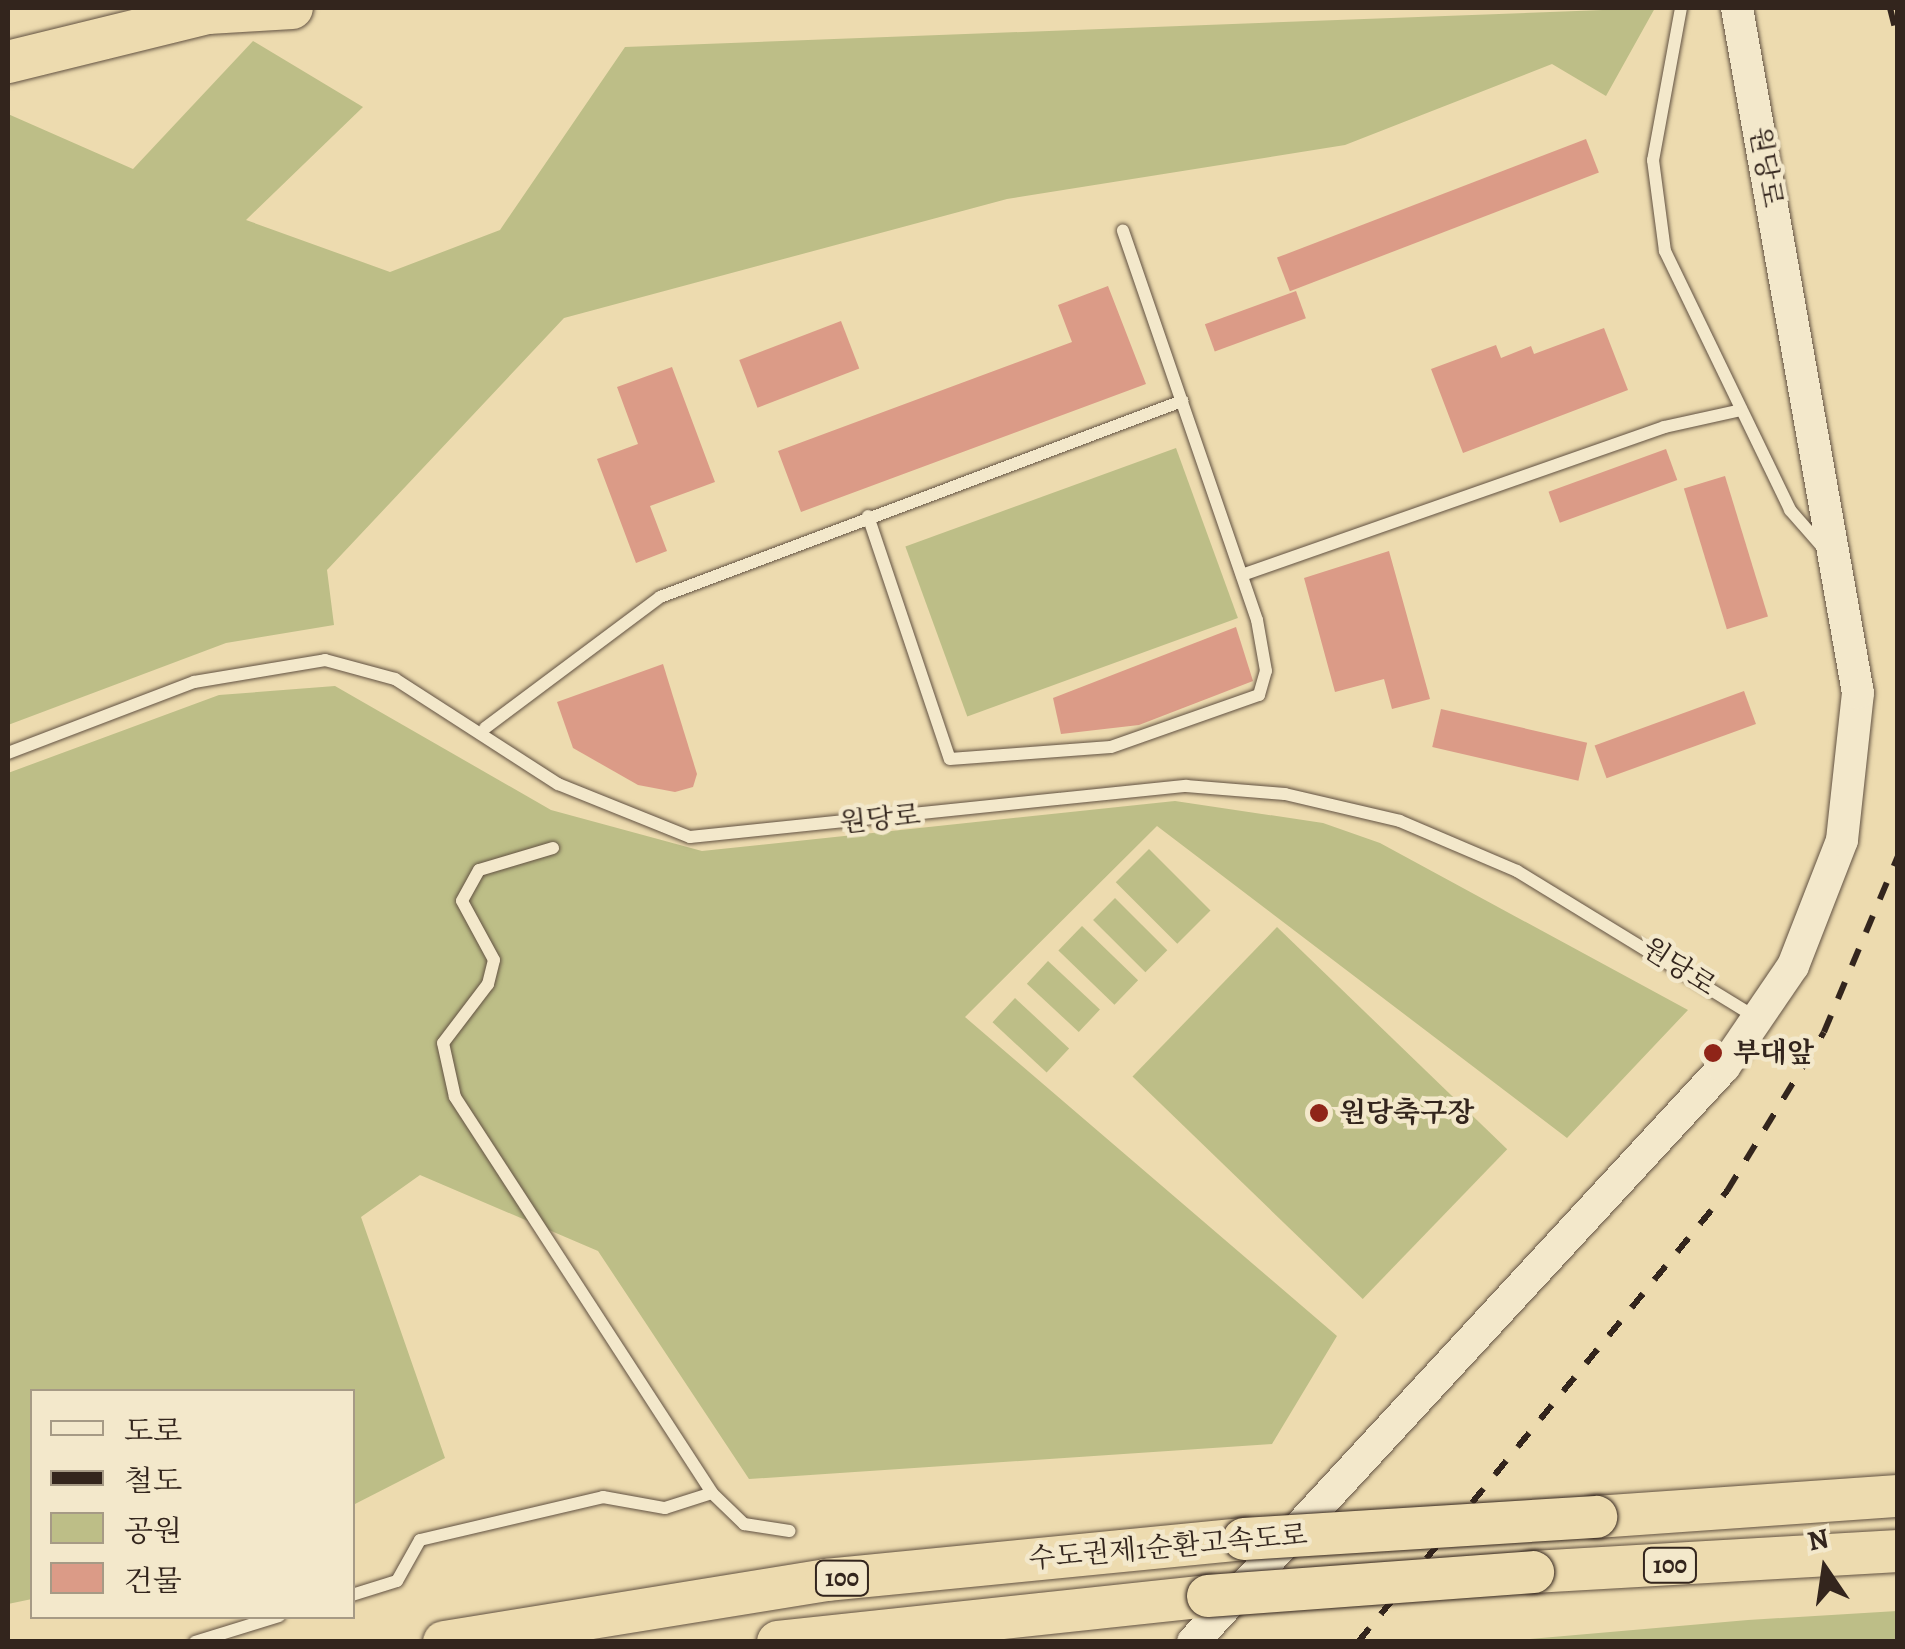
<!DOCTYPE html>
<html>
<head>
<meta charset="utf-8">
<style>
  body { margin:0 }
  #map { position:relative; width:1905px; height:1649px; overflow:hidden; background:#eddbaf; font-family:Alegreya,"Noto Serif KR",serif }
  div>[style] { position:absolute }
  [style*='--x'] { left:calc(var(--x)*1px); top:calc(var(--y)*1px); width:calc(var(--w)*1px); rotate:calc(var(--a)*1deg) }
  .green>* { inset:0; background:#bdbe87; transform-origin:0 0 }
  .building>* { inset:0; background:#db9b87; transform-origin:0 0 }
  .roads { filter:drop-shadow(0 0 2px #625242) drop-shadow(0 0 2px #625242) }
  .lane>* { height:12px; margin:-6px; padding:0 6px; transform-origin:6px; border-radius:6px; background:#f3e8cb }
  .secondary>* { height:32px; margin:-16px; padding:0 16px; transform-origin:16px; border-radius:16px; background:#f3e8cb }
  .highway>* { height:42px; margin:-21px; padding:0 21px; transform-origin:21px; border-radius:21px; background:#eddbaf }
  .rail>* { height:6px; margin-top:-3px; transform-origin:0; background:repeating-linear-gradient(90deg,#33251d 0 18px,transparent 0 36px) }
  .bridges { filter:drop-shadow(0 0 2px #33251d) drop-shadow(0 0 2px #33251d) }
  .highway-bridge>* { height:42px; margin:-21px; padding:0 21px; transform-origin:21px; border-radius:21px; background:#eddbaf }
  .dots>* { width:28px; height:28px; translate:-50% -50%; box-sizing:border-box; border:5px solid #f3e8cb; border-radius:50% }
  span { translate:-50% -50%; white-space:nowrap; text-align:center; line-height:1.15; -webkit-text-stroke:9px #f3e8cb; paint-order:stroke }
  .shield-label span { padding:2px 8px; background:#f3e8cb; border:2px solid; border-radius:8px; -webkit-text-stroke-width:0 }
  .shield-label { font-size:25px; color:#33251d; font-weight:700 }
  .street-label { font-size:28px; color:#33251d }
  .poi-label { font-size:28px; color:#33251d; font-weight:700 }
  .left { translate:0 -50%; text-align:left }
  .frame { position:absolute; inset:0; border:10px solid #33251d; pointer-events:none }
  .legend { position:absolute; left:30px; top:1389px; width:325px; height:230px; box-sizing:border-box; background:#f3e8cb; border:2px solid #a69a85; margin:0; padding:12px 18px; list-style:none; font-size:30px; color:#33251d }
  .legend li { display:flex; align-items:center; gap:20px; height:50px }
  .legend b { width:50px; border:2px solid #a69a85 }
  .north { position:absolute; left:1775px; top:1519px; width:100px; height:100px; -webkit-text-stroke:8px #f3e8cb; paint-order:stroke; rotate:347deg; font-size:28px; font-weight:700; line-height:40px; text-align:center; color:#33251d }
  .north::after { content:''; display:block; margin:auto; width:35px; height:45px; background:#33251d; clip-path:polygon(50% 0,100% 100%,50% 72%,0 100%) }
</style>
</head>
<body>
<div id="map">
  <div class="green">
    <i style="clip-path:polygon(1655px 8px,1606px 96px,1552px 64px,1345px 145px,1007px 199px,564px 318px,327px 570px,334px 625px,226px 643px,8px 725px,8px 114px,133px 169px,253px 41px,363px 107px,246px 220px,390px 272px,500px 230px,625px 47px)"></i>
    <i style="left:1176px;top:448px;width:181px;height:288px;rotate:70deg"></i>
    <i style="clip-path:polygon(335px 686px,551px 810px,702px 851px,1175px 801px,1323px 823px,1380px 843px,1688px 1010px,1567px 1138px,1157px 826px,965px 1017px,1337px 1336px,1272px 1444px,749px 1479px,598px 1251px,420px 1175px,361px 1217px,445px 1458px,353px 1505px,352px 1392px,32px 1392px,32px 1599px,8px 1604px,8px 773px,219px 695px)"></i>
    <i style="left:1149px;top:849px;width:87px;height:47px;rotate:45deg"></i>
    <i style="left:1115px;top:898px;width:74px;height:31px;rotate:45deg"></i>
    <i style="left:1082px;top:926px;width:78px;height:34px;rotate:44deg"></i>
    <i style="left:1277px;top:927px;width:320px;height:208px;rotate:44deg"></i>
    <i style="left:1048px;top:961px;width:71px;height:31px;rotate:43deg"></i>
    <i style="left:1015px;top:998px;width:74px;height:33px;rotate:43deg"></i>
    <i style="clip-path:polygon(1897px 1611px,1897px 1641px,1508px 1641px,1748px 1620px)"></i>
  </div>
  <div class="building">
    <i style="left:1586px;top:139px;width:36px;height:331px;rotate:69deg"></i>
    <i style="clip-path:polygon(1108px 286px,1146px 384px,801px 512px,778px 451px,1072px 342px,1058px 305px)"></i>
    <i style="left:1296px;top:291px;width:29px;height:97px;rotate:70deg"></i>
    <i style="left:841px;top:321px;width:51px;height:109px;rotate:69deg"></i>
    <i style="clip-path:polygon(1604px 328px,1628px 390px,1463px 453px,1431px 369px,1496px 345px,1501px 358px,1531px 346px,1534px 354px)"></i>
    <i style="clip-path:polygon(672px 367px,715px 482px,650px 506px,667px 551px,636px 563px,597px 459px,638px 444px,617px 387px)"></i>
    <i style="left:1666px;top:449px;width:33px;height:125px;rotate:70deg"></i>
    <i style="left:1725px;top:476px;width:147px;height:43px;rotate:73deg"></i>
    <i style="clip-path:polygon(1389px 551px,1430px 699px,1392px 709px,1384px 679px,1335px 692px,1304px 578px)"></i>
    <i style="clip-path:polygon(1236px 627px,1253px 681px,1139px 725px,1061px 734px,1053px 698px)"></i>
    <i style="clip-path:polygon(663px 664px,697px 774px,693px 787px,675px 792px,638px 785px,573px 748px,557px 702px)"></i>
    <i style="left:1744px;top:691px;width:35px;height:159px;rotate:70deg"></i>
    <i style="left:1441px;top:709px;width:150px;height:39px;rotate:13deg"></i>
  </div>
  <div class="roads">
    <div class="lane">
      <i style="--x:1681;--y:8;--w:155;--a:100.4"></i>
      <i style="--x:1653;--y:160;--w:92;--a:82.5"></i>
      <i style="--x:1665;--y:251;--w:288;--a:64.2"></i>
      <i style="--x:1790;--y:510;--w:53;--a:48.8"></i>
      <i style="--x:868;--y:516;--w:256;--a:71.4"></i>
      <i style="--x:950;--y:759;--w:161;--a:-4.3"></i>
      <i style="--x:1111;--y:747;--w:157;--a:-19.4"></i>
      <i style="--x:1259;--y:695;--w:25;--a:-74"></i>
      <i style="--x:1266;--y:671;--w:52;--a:-100"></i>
      <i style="--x:1257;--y:620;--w:412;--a:-109"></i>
      <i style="--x:1242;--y:575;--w:447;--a:-19.3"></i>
      <i style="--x:1664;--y:427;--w:79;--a:-12.4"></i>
      <i style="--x:485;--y:728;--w:219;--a:-36.8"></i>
      <i style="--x:660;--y:597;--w:558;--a:-20.58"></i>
      <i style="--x:8;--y:753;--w:199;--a:-20.9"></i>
      <i style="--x:194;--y:682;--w:133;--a:-9.5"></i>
      <i style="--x:325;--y:660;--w:73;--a:15.2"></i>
      <i style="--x:395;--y:679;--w:194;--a:32.8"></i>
      <i style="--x:558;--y:784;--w:142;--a:21.9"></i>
      <i style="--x:690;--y:837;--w:499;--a:-5.9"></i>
      <i style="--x:1186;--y:786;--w:99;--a:4.6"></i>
      <i style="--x:1285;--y:794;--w:118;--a:13.2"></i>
      <i style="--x:1400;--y:821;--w:127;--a:23.1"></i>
      <i style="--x:1517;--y:871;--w:279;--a:31.5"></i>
      <i style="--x:553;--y:848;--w:77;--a:163.4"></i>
      <i style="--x:479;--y:870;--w:35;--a:119"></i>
      <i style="--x:462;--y:901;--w:67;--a:61.5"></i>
      <i style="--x:494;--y:960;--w:25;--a:104"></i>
      <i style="--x:488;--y:984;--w:74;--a:127.3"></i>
      <i style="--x:443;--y:1043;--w:55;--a:77.5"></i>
      <i style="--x:455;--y:1097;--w:472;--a:57"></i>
      <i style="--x:712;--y:1493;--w:45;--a:44.1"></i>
      <i style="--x:744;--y:1524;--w:46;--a:8.8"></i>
      <i style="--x:352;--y:1595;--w:47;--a:-17.3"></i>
      <i style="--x:397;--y:1581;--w:47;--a:-60.7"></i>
      <i style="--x:420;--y:1540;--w:188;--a:-13.2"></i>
      <i style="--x:603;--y:1497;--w:63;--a:10.1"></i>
      <i style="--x:665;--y:1508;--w:49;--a:-17.7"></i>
      <i style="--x:195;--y:1642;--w:88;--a:-17.2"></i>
    </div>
    <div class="secondary">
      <i style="--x:1193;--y:1642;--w:783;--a:-47.28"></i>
      <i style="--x:1724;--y:1067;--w:122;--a:-55.7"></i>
      <i style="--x:1793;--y:966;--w:135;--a:-68.7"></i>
      <i style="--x:1842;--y:840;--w:148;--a:-83.8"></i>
      <i style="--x:1858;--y:693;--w:696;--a:-100.02"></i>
    </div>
    <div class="highway">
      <i style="--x:8;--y:62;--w:206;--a:-13.8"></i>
      <i style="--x:208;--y:13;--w:84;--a:-3.4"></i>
      <i style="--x:1596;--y:1517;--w:303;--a:-4"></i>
      <i style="--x:1533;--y:1572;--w:366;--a:-3.3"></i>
      <i style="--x:444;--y:1642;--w:387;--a:-9.2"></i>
      <i style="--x:826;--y:1580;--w:420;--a:-5.6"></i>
      <i style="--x:778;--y:1642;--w:432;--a:-6.1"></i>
    </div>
  </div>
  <div class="rail">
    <i style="--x:1890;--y:8;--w:32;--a:76"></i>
    <i style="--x:1358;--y:1642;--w:583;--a:-50.71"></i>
    <i style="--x:1727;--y:1191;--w:186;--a:-58.6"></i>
    <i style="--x:1824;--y:1032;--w:191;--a:-67.2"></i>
  </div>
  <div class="bridges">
    <div class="highway-bridge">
      <i style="--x:1244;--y:1539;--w:353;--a:-3.6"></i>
      <i style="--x:1208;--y:1596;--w:326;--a:-4.2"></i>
    </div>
  </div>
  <div class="dots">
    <i style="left:1713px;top:1053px;background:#8f2418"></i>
    <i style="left:1319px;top:1113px;background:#8f2418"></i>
  </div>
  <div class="shield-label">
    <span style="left:1670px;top:1565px">100</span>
    <span style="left:842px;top:1578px">100</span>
  </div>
  <div class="street-label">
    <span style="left:1766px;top:167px;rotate:80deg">원당로</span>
    <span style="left:880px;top:819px;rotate:-6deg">원당로</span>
    <span style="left:1679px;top:967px;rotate:33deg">원당로</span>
    <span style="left:1168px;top:1547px;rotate:-5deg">수도권제1순환고속도로</span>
  </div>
  <div class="poi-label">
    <span class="left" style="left:1733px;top:1053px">부대앞</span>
    <span class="left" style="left:1339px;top:1113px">원당축구장</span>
  </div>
  <div class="frame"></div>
  <ul class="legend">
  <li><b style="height:12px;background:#f3e8cb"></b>도로</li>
  <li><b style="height:12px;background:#33251d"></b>철도</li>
  <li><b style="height:28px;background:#bdbe87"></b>공원</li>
  <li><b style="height:28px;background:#db9b87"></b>건물</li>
  </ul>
  <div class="north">N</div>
</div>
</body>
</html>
